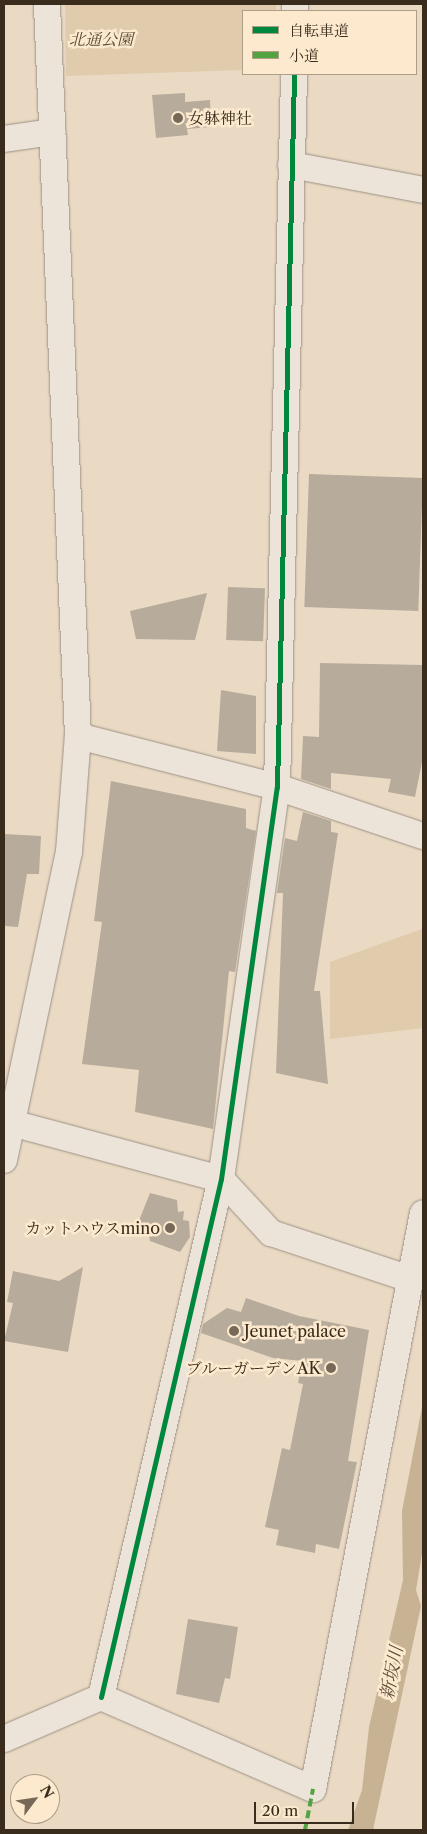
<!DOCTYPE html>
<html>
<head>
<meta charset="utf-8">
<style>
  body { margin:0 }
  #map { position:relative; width:427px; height:1834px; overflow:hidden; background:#eadac4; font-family:"Libre Caslon Text","Noto Serif JP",serif }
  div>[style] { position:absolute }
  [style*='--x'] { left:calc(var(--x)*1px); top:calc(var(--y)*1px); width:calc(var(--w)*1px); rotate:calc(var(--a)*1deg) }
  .green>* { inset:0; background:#e1cbad }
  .water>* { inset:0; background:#c7b294 }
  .building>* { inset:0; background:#b7ab9c; transform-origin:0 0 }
  .roads { filter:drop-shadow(0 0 1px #9c9184) drop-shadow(0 0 1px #9c9184) }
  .minor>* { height:26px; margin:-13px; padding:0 13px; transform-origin:13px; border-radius:13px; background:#ede4d9 }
  .quiet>* { height:4px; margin-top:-2px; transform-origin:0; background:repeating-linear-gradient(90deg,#53a441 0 8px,transparent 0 12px) }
  .cycleway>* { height:5px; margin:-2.5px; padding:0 2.5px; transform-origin:2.5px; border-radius:2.5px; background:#00873e }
  .dots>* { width:14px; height:14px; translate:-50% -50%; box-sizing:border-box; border:2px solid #fce9ce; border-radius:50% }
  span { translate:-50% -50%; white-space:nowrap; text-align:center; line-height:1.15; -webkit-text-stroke:5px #fce9ce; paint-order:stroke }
  .park-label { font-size:16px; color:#594935; font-style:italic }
  .poi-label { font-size:16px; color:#392c1c }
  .left { translate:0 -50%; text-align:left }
  .right { translate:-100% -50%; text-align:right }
  .water-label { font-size:18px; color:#5f4f3a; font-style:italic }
  .frame { position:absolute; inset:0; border:5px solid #392c1c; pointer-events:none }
  .legend { position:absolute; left:242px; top:10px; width:175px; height:65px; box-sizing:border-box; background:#fce9ce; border:1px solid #ae9d87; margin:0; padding:6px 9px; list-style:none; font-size:15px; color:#392c1c }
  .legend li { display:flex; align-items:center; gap:10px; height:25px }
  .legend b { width:25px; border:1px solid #ae9d87 }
  .north { position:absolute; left:10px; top:1774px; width:50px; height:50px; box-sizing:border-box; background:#fce9ce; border:1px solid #ae9d87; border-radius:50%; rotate:59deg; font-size:14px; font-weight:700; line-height:20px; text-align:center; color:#392c1c }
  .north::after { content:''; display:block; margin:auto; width:18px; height:22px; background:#776957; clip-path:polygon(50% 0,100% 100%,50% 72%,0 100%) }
  .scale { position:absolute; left:254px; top:1802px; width:100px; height:22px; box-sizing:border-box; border:2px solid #392c1c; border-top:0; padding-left:6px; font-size:15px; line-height:18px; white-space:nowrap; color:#392c1c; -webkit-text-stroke:4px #fce9ce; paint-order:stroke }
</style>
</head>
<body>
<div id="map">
  <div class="green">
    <i style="clip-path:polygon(65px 4px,277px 4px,276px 11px,243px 11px,243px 70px,66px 76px)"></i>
    <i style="clip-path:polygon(422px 929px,423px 1028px,330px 1039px,330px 962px)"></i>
  </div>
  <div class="water">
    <i style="clip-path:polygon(423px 1402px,423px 1548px,416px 1590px,421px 1606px,373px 1830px,348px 1830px,362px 1790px,369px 1727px,403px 1580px,402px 1511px)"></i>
  </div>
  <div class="building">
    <i style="clip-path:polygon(185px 93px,185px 102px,210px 100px,211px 127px,187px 129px,188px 135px,156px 138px,152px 95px)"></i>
    <i style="left:309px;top:474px;width:114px;height:133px;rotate:2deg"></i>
    <i style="left:228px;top:587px;width:37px;height:53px;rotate:2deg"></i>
    <i style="clip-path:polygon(207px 593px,195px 640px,136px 639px,130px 611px)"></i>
    <i style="clip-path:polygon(320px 663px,423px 665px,423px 757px,415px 797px,388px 792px,391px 779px,331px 773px,331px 789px,301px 779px,303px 736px,319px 737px)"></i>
    <i style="clip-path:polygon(221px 690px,256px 696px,256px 754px,217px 751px)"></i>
    <i style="clip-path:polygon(111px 781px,246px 809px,246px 828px,256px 831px,235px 972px,229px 971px,213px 1129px,135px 1112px,139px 1070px,82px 1064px,102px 922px,94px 921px)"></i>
    <i style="clip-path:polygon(303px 812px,331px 821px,331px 832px,338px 833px,314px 991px,320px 991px,328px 1084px,276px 1073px,283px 893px,277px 893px,285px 838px,297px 841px)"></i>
    <i style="clip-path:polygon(4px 834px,41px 836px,39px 874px,27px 874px,18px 927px,4px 926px)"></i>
    <i style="clip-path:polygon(150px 1193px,177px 1200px,178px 1212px,184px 1211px,183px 1220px,189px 1221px,190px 1237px,180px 1252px,150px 1241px,148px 1230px,136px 1228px)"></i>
    <i style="clip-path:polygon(83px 1267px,68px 1352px,4px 1341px,13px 1303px,7px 1302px,13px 1271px,59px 1281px)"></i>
    <i style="clip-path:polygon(246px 1298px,299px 1316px,369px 1330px,348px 1461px,357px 1462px,339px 1549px,316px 1544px,315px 1553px,276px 1545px,279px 1530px,265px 1527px,282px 1448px,290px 1450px,303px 1384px,298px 1383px,302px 1361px,273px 1358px,201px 1333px,203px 1324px,227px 1308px,241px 1312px)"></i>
    <i style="clip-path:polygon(188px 1619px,238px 1627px,230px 1679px,225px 1678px,219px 1703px,176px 1694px)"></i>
  </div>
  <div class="roads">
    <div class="minor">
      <i style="--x:295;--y:11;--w:7;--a:-90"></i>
      <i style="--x:4;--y:139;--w:49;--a:-8.3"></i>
      <i style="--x:291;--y:165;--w:134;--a:10.7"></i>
      <i style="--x:78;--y:736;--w:205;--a:14.4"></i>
      <i style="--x:277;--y:787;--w:154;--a:18.6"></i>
      <i style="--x:4;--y:1121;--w:225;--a:15"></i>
      <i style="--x:221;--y:1179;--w:74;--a:47.2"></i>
      <i style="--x:271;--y:1233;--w:146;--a:18.3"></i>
      <i style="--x:4;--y:1160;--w:315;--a:-78.1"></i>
      <i style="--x:69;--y:852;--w:116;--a:-85.6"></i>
      <i style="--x:78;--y:736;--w:733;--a:-92.43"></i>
      <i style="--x:101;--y:1697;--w:532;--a:-76.96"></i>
      <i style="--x:221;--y:1179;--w:396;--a:-81.9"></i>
      <i style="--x:277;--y:787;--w:713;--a:-88.63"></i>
      <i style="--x:4;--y:1739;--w:106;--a:-23.4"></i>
      <i style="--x:101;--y:1697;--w:231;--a:23.5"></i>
      <i style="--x:313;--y:1789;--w:586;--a:-79.19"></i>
    </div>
  </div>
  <div class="quiet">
    <i style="--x:305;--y:1830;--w:42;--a:-79"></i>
  </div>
  <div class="cycleway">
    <i style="--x:101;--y:1697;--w:532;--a:-76.96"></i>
    <i style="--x:221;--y:1179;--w:396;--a:-81.9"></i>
    <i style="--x:277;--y:787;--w:713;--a:-88.63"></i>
  </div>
  <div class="dots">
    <i style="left:178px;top:118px;background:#776957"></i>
    <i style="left:170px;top:1228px;background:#776957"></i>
    <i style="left:234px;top:1331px;background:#776957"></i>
    <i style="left:331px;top:1368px;background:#776957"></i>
  </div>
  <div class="park-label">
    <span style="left:101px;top:39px">北通公園</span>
  </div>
  <div class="poi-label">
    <span class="left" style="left:188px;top:118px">女躰神社</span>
    <span class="right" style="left:160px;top:1228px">カットハウスmino</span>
    <span class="left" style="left:244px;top:1331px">Jeunet palace</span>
    <span class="right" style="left:321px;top:1368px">ブルーガーデンAK</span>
  </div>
  <div class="water-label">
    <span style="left:392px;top:1673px;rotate:-79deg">新坂川</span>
  </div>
  <div class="frame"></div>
  <ul class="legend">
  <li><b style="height:6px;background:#00873e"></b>自転車道</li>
  <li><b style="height:6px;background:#53a441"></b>小道</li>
  </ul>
  <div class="north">N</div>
  <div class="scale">20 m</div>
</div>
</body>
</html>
